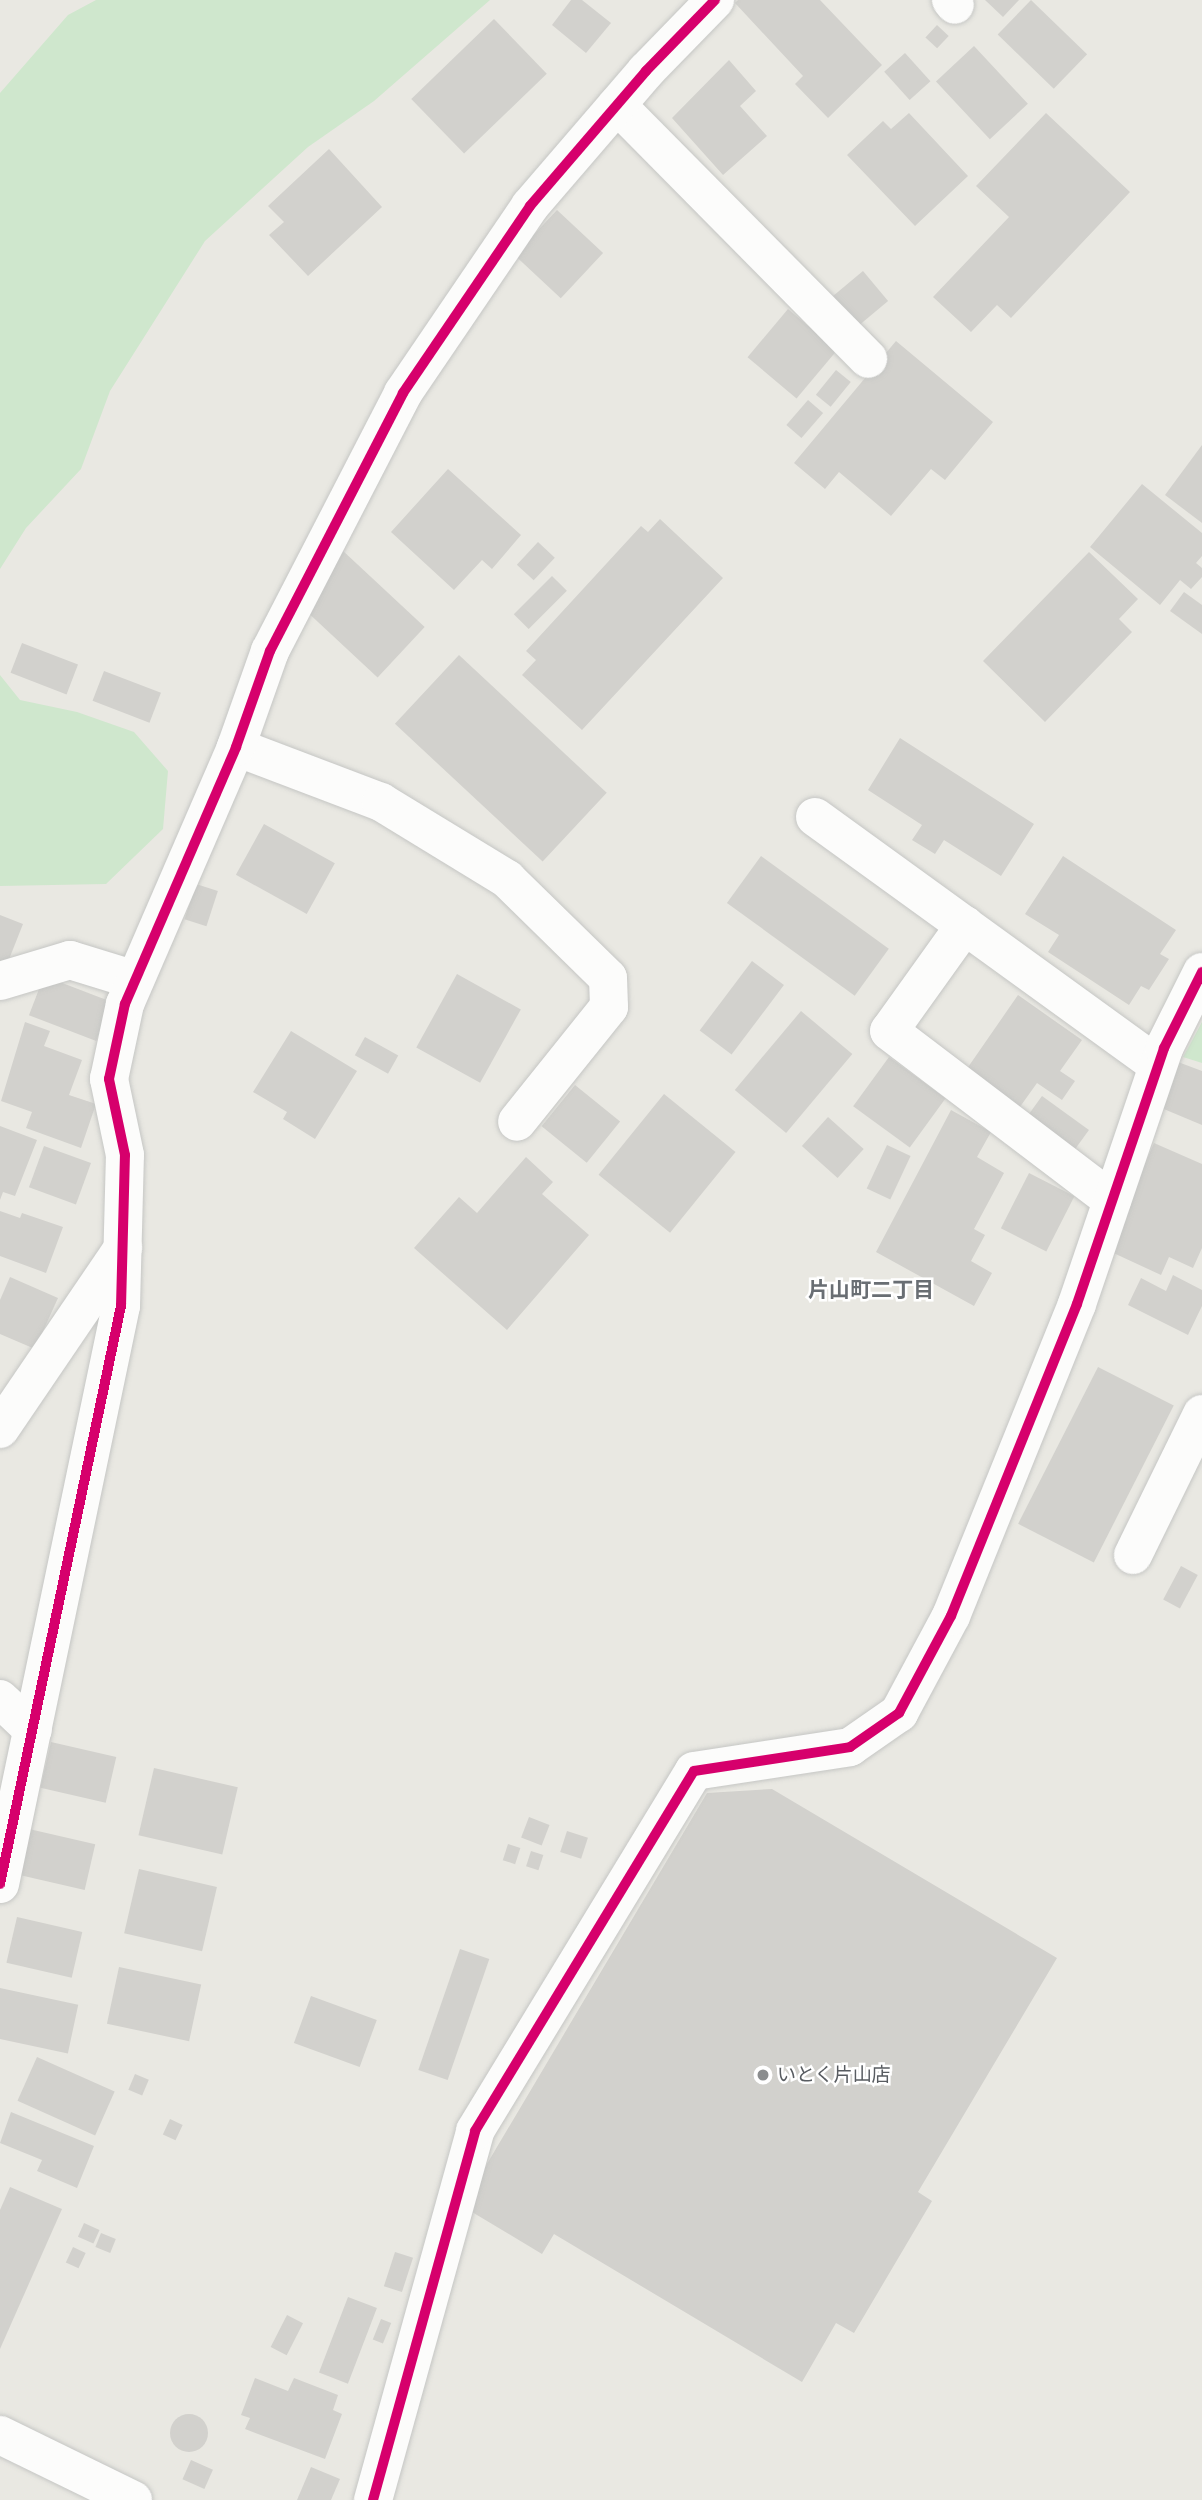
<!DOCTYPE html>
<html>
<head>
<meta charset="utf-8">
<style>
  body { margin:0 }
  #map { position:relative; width:1202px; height:2500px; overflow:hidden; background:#e9e8e2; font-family:"PT Sans","Noto Sans JP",sans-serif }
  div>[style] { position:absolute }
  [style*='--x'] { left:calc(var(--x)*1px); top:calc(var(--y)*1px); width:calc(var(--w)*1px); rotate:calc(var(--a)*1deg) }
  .green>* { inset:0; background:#cfe7cd }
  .building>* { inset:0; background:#d2d1cd; transform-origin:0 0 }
  .round { border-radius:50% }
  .roads { filter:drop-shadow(0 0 2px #c5c6c4) drop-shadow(0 0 2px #c5c6c4) }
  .minor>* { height:38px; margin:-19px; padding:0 19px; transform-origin:19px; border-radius:19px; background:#fcfcfb }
  .cycleway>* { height:10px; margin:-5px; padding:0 5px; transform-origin:5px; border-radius:5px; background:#d6006c }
  .dots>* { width:19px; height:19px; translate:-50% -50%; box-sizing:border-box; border:4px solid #fff; border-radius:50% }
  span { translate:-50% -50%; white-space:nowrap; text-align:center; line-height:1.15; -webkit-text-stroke:5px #fff; paint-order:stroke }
  .poi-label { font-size:19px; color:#585c61 }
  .left { translate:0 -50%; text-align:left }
  .neighbourhood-label { font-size:21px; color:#696e73; font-weight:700 }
</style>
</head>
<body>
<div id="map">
  <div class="green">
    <i style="clip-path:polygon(96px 0,490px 0,374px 101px,308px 147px,205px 241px,110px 391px,81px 469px,26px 528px,0 569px,0 93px,68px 15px)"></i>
    <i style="clip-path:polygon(0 675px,20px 700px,77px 712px,134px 732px,168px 771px,163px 829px,106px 884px,0 886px)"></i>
    <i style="clip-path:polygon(1202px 1022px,1202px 1063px,1183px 1057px)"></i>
  </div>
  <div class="building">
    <i style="clip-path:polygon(571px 0,582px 0,611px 23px,586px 53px,552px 25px)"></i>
    <i style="clip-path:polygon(738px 0,820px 0,882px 65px,828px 118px,795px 84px,803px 76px,735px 3px)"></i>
    <i style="clip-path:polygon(985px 0,1019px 0,1003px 17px)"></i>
    <i style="left:1031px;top:0;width:78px;height:48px;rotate:44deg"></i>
    <i style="left:494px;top:19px;width:76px;height:115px;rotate:46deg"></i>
    <i style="left:937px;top:25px;width:16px;height:17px;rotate:43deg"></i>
    <i style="left:974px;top:46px;width:79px;height:52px;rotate:47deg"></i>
    <i style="left:905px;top:53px;width:38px;height:28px;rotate:48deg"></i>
    <i style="clip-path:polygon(729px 60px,756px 91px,740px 106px,767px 136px,723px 175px,672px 118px)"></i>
    <i style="clip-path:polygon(909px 113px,968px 176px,915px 226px,847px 155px,883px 121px,891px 129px)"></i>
    <i style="clip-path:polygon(1046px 113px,1130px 192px,1011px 318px,997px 305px,971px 332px,933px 297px,1009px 217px,976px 186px)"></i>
    <i style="clip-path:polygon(329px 149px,382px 207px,308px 276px,269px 235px,284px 222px,268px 206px)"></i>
    <i style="left:557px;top:210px;width:63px;height:62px;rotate:43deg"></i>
    <i style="left:863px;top:271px;width:39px;height:41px;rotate:50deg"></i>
    <i style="left:788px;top:309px;width:64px;height:63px;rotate:40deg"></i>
    <i style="clip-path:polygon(896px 341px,993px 422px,945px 480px,931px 469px,891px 516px,839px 472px,825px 489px,794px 463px)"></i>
    <i style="left:836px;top:370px;width:19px;height:32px;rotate:39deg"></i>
    <i style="left:808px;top:400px;width:20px;height:33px;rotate:41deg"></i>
    <i style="clip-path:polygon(1202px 445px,1202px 523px,1165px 495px)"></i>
    <i style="clip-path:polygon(448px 469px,521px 535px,492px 569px,482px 560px,454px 590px,391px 532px)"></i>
    <i style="clip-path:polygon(1142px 484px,1202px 533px,1202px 556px,1196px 563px,1202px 568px,1202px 577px,1191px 589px,1180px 580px,1160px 605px,1090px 547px)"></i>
    <i style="clip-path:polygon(660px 519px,723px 578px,582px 730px,522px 675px,536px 660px,526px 651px,641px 526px,648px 532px)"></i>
    <i style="left:538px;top:542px;width:23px;height:31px;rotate:43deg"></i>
    <i style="left:342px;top:550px;width:113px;height:69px;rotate:43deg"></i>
    <i style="clip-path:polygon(1089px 552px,1138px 599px,1119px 619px,1132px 632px,1045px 722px,983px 661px)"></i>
    <i style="left:552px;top:576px;width:21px;height:54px;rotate:45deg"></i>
    <i style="clip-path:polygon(1184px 592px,1202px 605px,1202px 634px,1170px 611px)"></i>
    <i style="left:22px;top:643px;width:60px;height:32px;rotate:21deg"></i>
    <i style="left:459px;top:655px;width:202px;height:94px;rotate:43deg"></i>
    <i style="left:104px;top:671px;width:61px;height:32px;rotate:21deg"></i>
    <i style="clip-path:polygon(900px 738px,1034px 824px,1001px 876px,944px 840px,935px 854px,912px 840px,922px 825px,868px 790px)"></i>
    <i style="left:264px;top:824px;width:81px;height:58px;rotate:29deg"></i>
    <i style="left:761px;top:856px;width:158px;height:58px;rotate:36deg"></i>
    <i style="clip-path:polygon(1063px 856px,1176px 930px,1160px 954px,1169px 959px,1149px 990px,1141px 986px,1129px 1005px,1048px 952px,1059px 935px,1025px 914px)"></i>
    <i style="left:196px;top:884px;width:23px;height:37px;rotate:18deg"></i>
    <i style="clip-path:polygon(0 915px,23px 924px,4px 972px,0 970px)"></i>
    <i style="left:752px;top:961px;width:40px;height:87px;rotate:37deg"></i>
    <i style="left:457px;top:974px;width:73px;height:84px;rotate:29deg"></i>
    <i style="left:44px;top:976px;width:72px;height:42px;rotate:21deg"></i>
    <i style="clip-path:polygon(1018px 995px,1082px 1040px,1060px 1071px,1075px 1081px,1062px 1100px,1037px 1083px,1017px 1111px,964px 1073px)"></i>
    <i style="left:801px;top:1011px;width:67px;height:103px;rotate:40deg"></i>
    <i style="clip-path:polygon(25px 1022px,50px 1031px,44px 1046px,82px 1060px,69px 1095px,96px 1104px,81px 1148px,26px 1128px,32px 1112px,1px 1101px)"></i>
    <i style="clip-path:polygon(291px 1031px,357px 1071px,315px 1139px,283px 1119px,287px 1112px,253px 1092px)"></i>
    <i style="left:365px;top:1037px;width:38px;height:21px;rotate:29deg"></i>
    <i style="left:889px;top:1057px;width:70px;height:61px;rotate:36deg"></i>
    <i style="clip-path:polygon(1178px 1062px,1202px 1071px,1202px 1125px,1159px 1107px)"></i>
    <i style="left:575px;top:1085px;width:58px;height:53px;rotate:39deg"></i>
    <i style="left:664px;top:1094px;width:92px;height:104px;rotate:39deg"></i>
    <i style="left:1042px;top:1096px;width:58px;height:24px;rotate:36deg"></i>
    <i style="clip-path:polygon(951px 1110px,991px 1132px,977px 1157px,1004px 1173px,974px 1229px,985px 1235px,971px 1261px,992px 1273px,974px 1306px,876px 1252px)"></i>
    <i style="left:828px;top:1117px;width:48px;height:39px;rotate:42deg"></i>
    <i style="clip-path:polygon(0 1126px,37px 1140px,15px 1196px,3px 1192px,0 1200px)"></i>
    <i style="clip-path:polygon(1154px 1143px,1202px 1164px,1202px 1248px,1193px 1268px,1169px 1257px,1161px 1275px,1107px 1250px)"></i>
    <i style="left:887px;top:1145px;width:26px;height:48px;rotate:25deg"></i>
    <i style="left:44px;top:1146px;width:50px;height:44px;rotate:20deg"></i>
    <i style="clip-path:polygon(526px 1157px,553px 1182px,542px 1194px,589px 1235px,507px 1330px,414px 1248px,459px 1197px,477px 1213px)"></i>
    <i style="left:1029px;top:1173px;width:51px;height:62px;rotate:27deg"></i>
    <i style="clip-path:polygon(0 1211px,20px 1218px,22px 1213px,63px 1227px,46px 1273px,0 1256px)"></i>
    <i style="clip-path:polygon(1173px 1275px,1202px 1290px,1202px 1306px,1188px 1335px,1128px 1305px,1141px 1278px,1166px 1291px)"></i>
    <i style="clip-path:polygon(10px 1277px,58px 1298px,35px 1349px,0 1334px,0 1300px)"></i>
    <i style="left:1098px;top:1367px;width:85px;height:176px;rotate:27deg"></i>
    <i style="left:1181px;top:1566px;width:19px;height:38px;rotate:28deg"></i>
    <i style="left:51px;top:1742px;width:67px;height:47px;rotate:13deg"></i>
    <i style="left:154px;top:1768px;width:86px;height:69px;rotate:13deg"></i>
    <i style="clip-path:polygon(772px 1789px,1057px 1958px,918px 2192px,932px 2201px,854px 2333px,836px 2323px,802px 2382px,554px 2234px,542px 2254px,462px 2206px,707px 1793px)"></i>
    <i style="left:529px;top:1817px;width:22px;height:22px;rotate:21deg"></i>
    <i style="left:29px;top:1829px;width:68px;height:47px;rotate:13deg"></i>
    <i style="left:567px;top:1831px;width:22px;height:22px;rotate:18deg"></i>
    <i style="left:508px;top:1844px;width:13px;height:17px;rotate:18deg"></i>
    <i style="left:531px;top:1851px;width:13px;height:16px;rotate:18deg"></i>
    <i style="left:139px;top:1869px;width:80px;height:66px;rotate:13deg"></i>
    <i style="left:17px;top:1917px;width:67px;height:47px;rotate:13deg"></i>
    <i style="left:460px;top:1949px;width:31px;height:128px;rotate:19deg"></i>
    <i style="left:119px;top:1967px;width:84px;height:58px;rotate:12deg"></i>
    <i style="left:0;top:1988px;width:80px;height:50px;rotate:12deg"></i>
    <i style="left:311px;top:1996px;width:70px;height:50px;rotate:20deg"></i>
    <i style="left:37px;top:2057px;width:85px;height:48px;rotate:24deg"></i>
    <i style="left:135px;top:2074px;width:15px;height:17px;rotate:23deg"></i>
    <i style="clip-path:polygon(11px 2112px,94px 2146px,77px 2188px,37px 2171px,42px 2160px,0 2143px)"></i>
    <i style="left:170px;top:2119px;width:14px;height:17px;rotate:25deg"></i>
    <i style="clip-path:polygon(10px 2187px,62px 2209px,0 2349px,0 2210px)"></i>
    <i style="left:84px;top:2223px;width:17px;height:15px;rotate:24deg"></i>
    <i style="left:101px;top:2233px;width:16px;height:15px;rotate:22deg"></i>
    <i style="left:73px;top:2247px;width:14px;height:17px;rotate:25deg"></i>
    <i style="left:395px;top:2252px;width:19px;height:36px;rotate:18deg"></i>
    <i style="left:348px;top:2297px;width:31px;height:81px;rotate:21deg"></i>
    <i style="left:287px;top:2315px;width:18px;height:36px;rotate:27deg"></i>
    <i style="left:381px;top:2319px;width:11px;height:22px;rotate:22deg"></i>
    <i style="clip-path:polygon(255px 2378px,288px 2391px,294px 2378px,338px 2395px,333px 2410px,342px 2414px,325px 2459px,245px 2429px,250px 2418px,241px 2415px)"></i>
    <i class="round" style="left:170px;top:2414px;width:38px;height:38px"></i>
    <i style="left:191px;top:2460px;width:24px;height:21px;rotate:24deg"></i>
    <i style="clip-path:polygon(311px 2467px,340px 2479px,331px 2500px,297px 2500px)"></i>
  </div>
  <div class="roads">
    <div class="minor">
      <i style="--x:951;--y:0;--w:6;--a:51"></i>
      <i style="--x:617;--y:105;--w:357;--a:45.3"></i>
      <i style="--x:236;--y:747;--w:155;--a:20.8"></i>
      <i style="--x:381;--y:802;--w:148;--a:31.4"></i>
      <i style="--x:507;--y:879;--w:141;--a:44.4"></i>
      <i style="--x:608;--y:978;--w:29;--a:88"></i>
      <i style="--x:609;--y:1007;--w:147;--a:128.7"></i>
      <i style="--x:815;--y:817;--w:423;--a:35.9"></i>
      <i style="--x:965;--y:925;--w:130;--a:125.6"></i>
      <i style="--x:889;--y:1031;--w:280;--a:37.2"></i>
      <i style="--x:0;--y:981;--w:73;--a:-16.7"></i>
      <i style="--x:70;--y:960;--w:68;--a:17.1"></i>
      <i style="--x:0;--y:1429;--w:219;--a:-55.8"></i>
      <i style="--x:1133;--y:1555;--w:157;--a:-63.9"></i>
      <i style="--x:0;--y:1699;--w:45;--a:43.2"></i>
      <i style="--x:0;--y:1884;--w:591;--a:-78.18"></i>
      <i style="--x:121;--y:1306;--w:151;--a:-88.5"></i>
      <i style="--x:125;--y:1155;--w:78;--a:-101.9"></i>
      <i style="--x:109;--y:1079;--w:77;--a:-78"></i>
      <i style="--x:125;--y:1004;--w:280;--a:-66.6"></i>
      <i style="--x:236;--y:747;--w:102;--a:-70.5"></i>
      <i style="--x:270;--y:651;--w:290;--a:-62.7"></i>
      <i style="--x:403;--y:393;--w:226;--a:-55.8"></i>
      <i style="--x:530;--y:206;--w:178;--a:-49.3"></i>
      <i style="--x:646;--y:71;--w:99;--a:-45.8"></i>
      <i style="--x:0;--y:2435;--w:148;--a:26"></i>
      <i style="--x:373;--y:2500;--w:383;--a:-74.5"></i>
      <i style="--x:475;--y:2131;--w:421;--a:-58.7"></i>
      <i style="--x:694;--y:1771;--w:158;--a:-8.7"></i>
      <i style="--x:850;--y:1747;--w:60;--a:-34.8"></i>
      <i style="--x:899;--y:1713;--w:110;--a:-61.8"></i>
      <i style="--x:951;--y:1616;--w:336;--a:-68"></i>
      <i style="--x:1077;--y:1304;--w:270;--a:-71.2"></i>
      <i style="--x:1164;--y:1048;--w:85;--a:-63.4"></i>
    </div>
  </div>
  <div class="cycleway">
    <i style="--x:0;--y:1884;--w:591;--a:-78.18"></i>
    <i style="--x:121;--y:1306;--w:151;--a:-88.5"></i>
    <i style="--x:125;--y:1155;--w:78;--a:-101.9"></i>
    <i style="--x:109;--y:1079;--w:77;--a:-78"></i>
    <i style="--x:125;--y:1004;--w:280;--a:-66.6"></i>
    <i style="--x:236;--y:747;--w:102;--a:-70.5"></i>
    <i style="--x:270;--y:651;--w:290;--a:-62.7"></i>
    <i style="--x:403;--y:393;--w:226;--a:-55.8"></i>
    <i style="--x:530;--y:206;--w:178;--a:-49.3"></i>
    <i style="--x:646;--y:71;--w:99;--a:-45.8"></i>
    <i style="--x:373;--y:2500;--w:383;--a:-74.5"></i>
    <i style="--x:475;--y:2131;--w:421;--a:-58.7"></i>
    <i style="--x:694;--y:1771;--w:158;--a:-8.7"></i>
    <i style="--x:850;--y:1747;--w:60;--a:-34.8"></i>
    <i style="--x:899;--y:1713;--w:110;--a:-61.8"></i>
    <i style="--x:951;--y:1616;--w:336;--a:-68"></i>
    <i style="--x:1077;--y:1304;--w:270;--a:-71.2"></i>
    <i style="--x:1164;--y:1048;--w:85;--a:-63.4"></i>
  </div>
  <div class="dots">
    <i style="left:763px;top:2075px;background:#8b8d8e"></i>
  </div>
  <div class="poi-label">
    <span class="left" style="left:777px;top:2075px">いとく片山店</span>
  </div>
  <div class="neighbourhood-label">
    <span style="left:871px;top:1290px">片山町二丁目</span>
  </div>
</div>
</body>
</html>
